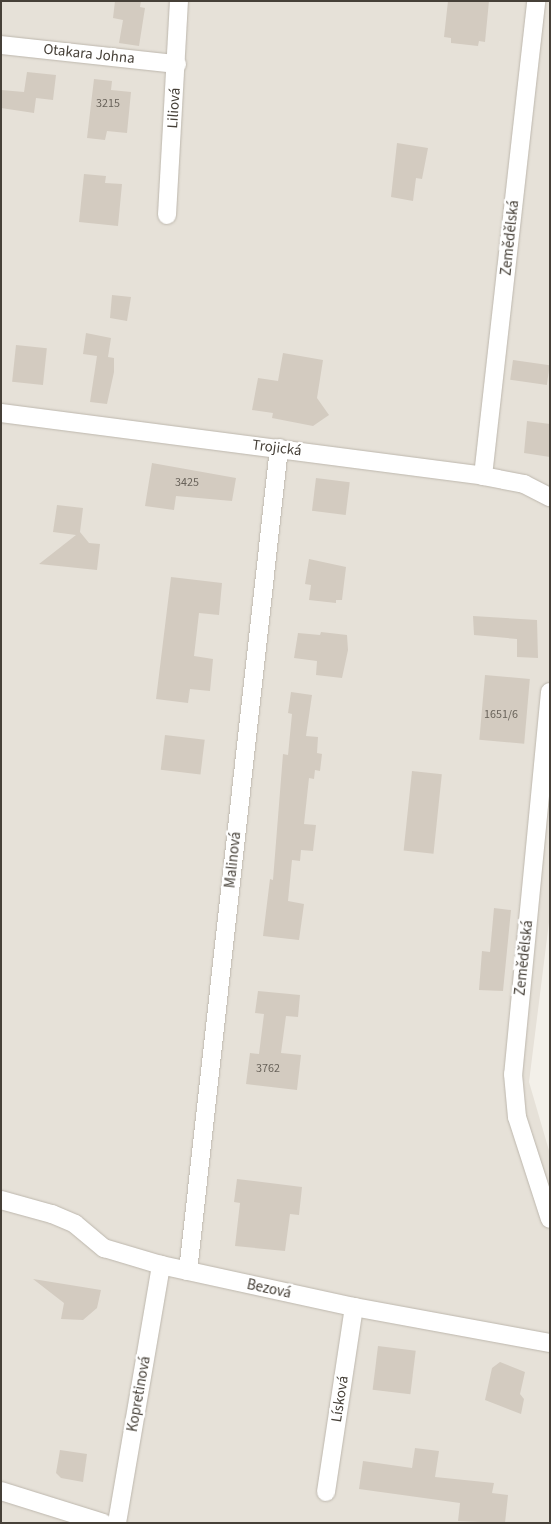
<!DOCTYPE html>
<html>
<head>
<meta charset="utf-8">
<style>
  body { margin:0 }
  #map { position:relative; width:551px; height:1524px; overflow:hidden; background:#f3f0e9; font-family:"Source Sans 3",sans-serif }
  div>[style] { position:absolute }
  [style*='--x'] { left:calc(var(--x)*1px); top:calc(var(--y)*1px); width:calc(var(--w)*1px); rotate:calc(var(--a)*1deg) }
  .residential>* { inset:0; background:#e6e1d8 }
  .building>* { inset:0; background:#d3cbc0; transform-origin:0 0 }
  .roads { filter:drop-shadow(0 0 1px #bdb7ad) drop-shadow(0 0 1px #bdb7ad) }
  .street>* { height:18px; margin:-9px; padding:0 9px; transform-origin:9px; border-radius:9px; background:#fff }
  span { translate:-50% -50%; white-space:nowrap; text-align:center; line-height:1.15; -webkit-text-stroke:4.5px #fff; paint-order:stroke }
  .number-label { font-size:12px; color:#69635a }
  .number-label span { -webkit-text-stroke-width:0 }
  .street-label { font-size:15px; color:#464038 }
  .frame { position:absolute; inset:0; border:2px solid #464038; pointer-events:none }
</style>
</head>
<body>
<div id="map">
  <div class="residential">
    <i style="clip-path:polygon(1px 1px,550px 1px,550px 914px,529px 1082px,550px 1154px,550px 1523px,1px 1523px)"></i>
  </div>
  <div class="building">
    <i style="clip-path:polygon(115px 1px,141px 1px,140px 7px,145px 8px,139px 46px,119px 43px,123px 20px,113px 18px)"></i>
    <i style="clip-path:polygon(448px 1px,489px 1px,485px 42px,479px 41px,478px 46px,451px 43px,451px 38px,444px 37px)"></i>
    <i style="clip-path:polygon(27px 72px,56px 75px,53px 100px,36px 98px,34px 113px,1px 108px,1px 90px,24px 92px)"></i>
    <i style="clip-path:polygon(94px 79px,112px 81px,111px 90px,131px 92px,127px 133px,107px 131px,105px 140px,87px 138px)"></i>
    <i style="clip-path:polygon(397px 143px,428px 148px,422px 179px,416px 178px,413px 201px,391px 197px)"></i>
    <i style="clip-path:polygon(84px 174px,106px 176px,105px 183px,122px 184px,118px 226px,79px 222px)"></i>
    <i style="clip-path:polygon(112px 295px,131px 297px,127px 321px,110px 318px)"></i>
    <i style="clip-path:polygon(86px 333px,111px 338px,108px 357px,114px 358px,114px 372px,107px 404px,90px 402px,97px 356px,83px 354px)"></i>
    <i style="left:16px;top:345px;width:31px;height:37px;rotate:6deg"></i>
    <i style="clip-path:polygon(283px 353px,323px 360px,317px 398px,329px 415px,313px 426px,272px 418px,273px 413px,252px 410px,258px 378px,278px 381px)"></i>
    <i style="left:513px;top:360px;width:37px;height:20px;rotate:8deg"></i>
    <i style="clip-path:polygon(527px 421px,550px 424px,550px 457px,524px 453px)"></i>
    <i style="clip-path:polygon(152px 463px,236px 478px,232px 501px,176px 496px,174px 510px,145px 506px)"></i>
    <i style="left:316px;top:478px;width:34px;height:33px;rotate:7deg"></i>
    <i style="clip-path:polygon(57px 505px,83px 508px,80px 532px,89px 543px,100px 544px,97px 570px,39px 564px,76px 535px,53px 532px)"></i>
    <i style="clip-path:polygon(309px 559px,346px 567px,342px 600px,336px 600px,336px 603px,309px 600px,311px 585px,305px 584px)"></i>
    <i style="clip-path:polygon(171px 577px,222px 583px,219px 615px,199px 613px,194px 656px,213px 659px,210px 691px,190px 689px,188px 703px,156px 699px)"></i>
    <i style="clip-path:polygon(473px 616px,537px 620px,538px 658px,517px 657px,517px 639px,474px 635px)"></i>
    <i style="clip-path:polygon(321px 632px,347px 635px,348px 650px,342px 678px,316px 675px,317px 661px,294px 658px,298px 633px,320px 635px)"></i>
    <i style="left:485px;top:675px;width:45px;height:65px;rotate:5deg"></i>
    <i style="clip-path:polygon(291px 692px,312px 695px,306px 736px,318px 737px,317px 753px,322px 754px,320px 771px,315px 770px,314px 779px,309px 778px,304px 824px,316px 825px,313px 851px,301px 850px,300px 861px,292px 860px,288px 901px,304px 904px,299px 940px,263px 936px,270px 879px,273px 880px,283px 754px,288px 755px,292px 714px,288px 713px)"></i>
    <i style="left:165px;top:735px;width:40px;height:35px;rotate:7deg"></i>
    <i style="left:412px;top:771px;width:30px;height:80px;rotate:6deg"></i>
    <i style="clip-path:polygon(494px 908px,511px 910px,503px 991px,479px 990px,482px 951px,490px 952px)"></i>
    <i style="clip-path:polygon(258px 991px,300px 995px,298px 1017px,286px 1016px,281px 1053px,301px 1055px,297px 1090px,246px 1084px,250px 1053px,259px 1054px,264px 1014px,255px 1013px)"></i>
    <i style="clip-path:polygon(237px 1179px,302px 1187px,299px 1215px,290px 1214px,285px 1251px,235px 1246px,240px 1203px,234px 1202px)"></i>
    <i style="clip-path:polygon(33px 1279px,101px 1290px,97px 1308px,83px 1320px,61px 1319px,64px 1303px)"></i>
    <i style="left:378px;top:1346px;width:38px;height:44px;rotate:7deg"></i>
    <i style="clip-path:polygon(500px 1362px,525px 1372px,520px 1394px,524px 1399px,521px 1414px,485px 1400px,492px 1368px)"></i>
    <i style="clip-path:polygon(415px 1448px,439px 1451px,435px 1477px,494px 1483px,492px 1493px,508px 1495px,505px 1523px,458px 1521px,460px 1503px,359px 1489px,363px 1461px,412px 1468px)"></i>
    <i style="clip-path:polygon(60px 1450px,87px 1454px,83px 1482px,61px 1478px,56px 1473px)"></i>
  </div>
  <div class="roads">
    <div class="street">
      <i style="--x:1;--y:45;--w:177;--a:6.2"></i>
      <i style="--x:167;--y:215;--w:214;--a:-86.8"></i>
      <i style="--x:1;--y:413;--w:486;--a:7.4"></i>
      <i style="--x:483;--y:476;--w:42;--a:11"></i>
      <i style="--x:524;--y:484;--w:29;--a:27"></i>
      <i style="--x:483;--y:476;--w:478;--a:-83.6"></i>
      <i style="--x:550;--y:692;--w:384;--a:95.5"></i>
      <i style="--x:513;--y:1074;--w:43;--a:84.7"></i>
      <i style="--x:517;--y:1117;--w:107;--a:72.1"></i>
      <i style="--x:1;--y:1200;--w:53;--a:15.4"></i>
      <i style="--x:52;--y:1214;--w:25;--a:23"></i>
      <i style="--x:75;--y:1224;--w:38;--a:40"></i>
      <i style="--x:104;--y:1248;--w:59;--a:16.6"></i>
      <i style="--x:161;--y:1265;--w:198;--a:12.3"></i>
      <i style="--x:354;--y:1307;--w:199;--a:10.4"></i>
      <i style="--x:188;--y:1271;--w:828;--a:-83.69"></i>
      <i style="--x:1;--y:1491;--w:107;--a:17.4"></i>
      <i style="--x:326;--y:1492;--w:187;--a:-81.4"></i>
      <i style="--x:117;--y:1523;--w:262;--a:-80.3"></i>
    </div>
  </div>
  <div class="number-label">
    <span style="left:108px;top:104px">3215</span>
    <span style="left:187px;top:483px">3425</span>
    <span style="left:501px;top:715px">1651/6</span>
    <span style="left:268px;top:1069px">3762</span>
  </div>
  <div class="street-label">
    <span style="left:89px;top:54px;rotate:6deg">Otakara Johna</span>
    <span style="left:174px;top:108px;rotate:-86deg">Liliová</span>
    <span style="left:510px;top:238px;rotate:-84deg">Zemědělská</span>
    <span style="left:277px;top:448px;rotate:7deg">Trojická</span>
    <span style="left:233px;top:860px;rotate:-84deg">Malinová</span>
    <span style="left:524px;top:958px;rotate:-84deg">Zemědělská</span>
    <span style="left:269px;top:1289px;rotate:12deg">Bezová</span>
    <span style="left:139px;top:1394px;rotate:-80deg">Kopretinová</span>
    <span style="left:340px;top:1399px;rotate:-81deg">Lísková</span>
  </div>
  <div class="frame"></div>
</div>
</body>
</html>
